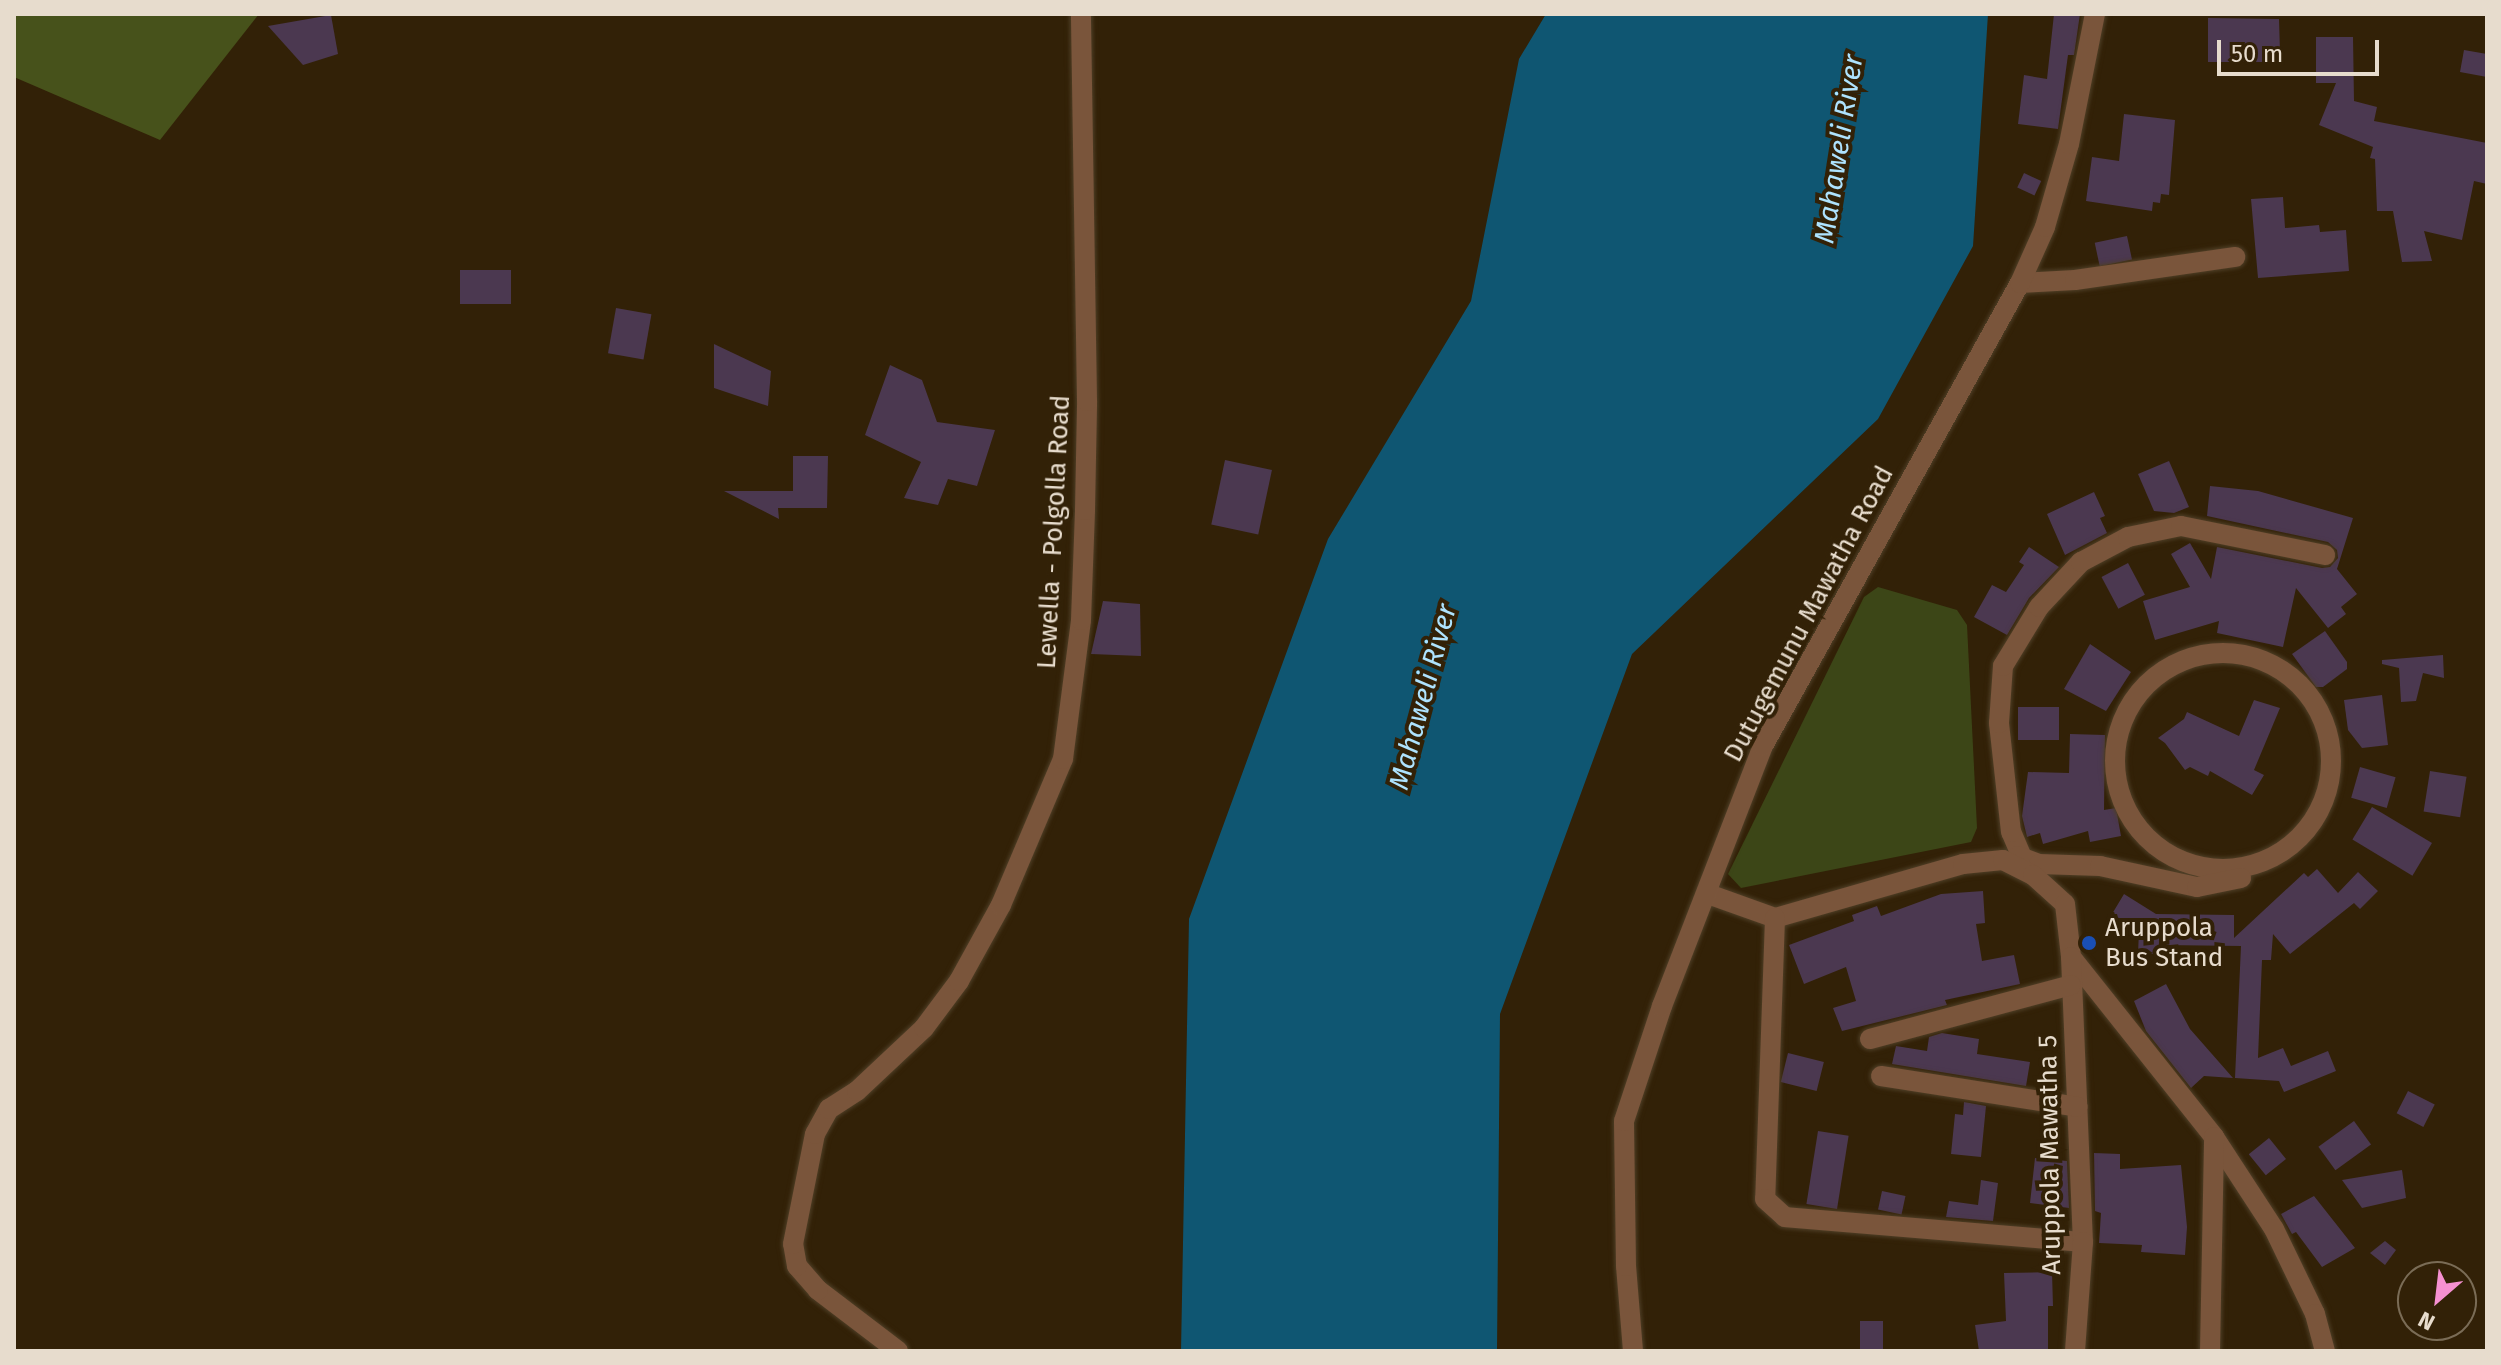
<!DOCTYPE html>
<html>
<head>
<meta charset="utf-8">
<style>
  body { margin:0 }
  #map { position:relative; width:2501px; height:1365px; overflow:hidden; background:#322107; font-family:"Fira Sans",sans-serif }
  div>[style] { position:absolute }
  [style*='--x'] { left:calc(var(--x)*1px); top:calc(var(--y)*1px); width:calc(var(--w)*1px); rotate:calc(var(--a)*1deg) }
  .green>* { inset:0; background:#3c4617 }
  .forest>* { inset:0; background:#47521b }
  .water>* { inset:0; background:#0f5672 }
  .building>* { inset:0; background:#4b3850; transform-origin:0 0 }
  .roads { filter:drop-shadow(0 0 2px #4f3f27) drop-shadow(0 0 2px #4f3f27) }
  .minor>* { height:20px; margin:-10px; padding:0 10px; transform-origin:10px; border-radius:10px; background:#7a553b }
  .minor>.ring { margin:-10px; padding:0; box-sizing:content-box; background:none; border:20px solid #7a553b; border-radius:50% }
  .dots>* { width:22px; height:22px; translate:-50% -50%; box-sizing:border-box; border:4px solid #322107; border-radius:50% }
  span { translate:-50% -50%; white-space:nowrap; text-align:center; line-height:1.15; -webkit-text-stroke:8px #322107; paint-order:stroke }
  .street-label { font-size:26px; color:#e7dccd }
  .poi-label { font-size:26px; color:#e7dccd }
  .left { translate:0 -50%; text-align:left }
  .water-label { font-size:28px; color:#aee3fe; font-style:italic }
  .frame { position:absolute; inset:0; border:16px solid #e7dccd; pointer-events:none }
  .north { position:absolute; left:2397px; top:1261px; width:80px; height:80px; box-sizing:border-box; background:#322107; border:2px solid #7a6c56; border-radius:50%; rotate:208deg; font-size:22px; font-weight:700; line-height:32px; text-align:center; color:#e7dccd }
  .north::after { content:''; display:block; margin:auto; width:28px; height:36px; background:#f590d1; clip-path:polygon(50% 0,100% 100%,50% 72%,0 100%) }
  .scale { position:absolute; left:2217px; top:40px; width:162px; height:36px; box-sizing:border-box; border:4px solid #e7dccd; border-top:0; padding-left:10px; font-size:24px; line-height:28px; white-space:nowrap; color:#e7dccd; -webkit-text-stroke:6px #322107; paint-order:stroke }
</style>
</head>
<body>
<div id="map">
  <div class="green">
    <i style="clip-path:polygon(1878px 587px,1957px 610px,1967px 625px,1977px 828px,1971px 842px,1741px 888px,1728px 874px,1864px 597px)"></i>
  </div>
  <div class="forest">
    <i style="clip-path:polygon(14px 14px,259px 14px,160px 140px,14px 77px)"></i>
  </div>
  <div class="water">
    <i style="clip-path:polygon(1546px 14px,1988px 14px,1973px 246px,1878px 419px,1632px 654px,1500px 1014px,1497px 1351px,1181px 1351px,1189px 919px,1328px 539px,1471px 301px,1519px 59px)"></i>
  </div>
  <div class="building">
    <i style="clip-path:polygon(2054px 14px,2080px 14px,2074px 55px,2068px 55px,2058px 129px,2018px 124px,2024px 75px,2047px 79px)"></i>
    <i style="clip-path:polygon(331px 15px,338px 54px,303px 65px,268px 26px)"></i>
    <i style="clip-path:polygon(2208px 18px,2279px 19px,2280px 52px,2263px 52px,2263px 62px,2208px 62px)"></i>
    <i style="clip-path:polygon(2316px 37px,2353px 37px,2354px 101px,2377px 107px,2374px 121px,2487px 143px,2487px 184px,2474px 181px,2462px 240px,2424px 231px,2432px 261px,2402px 262px,2393px 211px,2377px 211px,2375px 159px,2370px 158px,2373px 147px,2319px 125px,2336px 83px,2316px 83px)"></i>
    <i style="clip-path:polygon(2464px 50px,2487px 54px,2487px 77px,2460px 72px)"></i>
    <i style="clip-path:polygon(2124px 114px,2175px 120px,2169px 195px,2161px 194px,2160px 203px,2153px 202px,2152px 211px,2086px 201px,2092px 157px,2119px 161px)"></i>
    <i style="left:2024px;top:173px;width:19px;height:16px;rotate:25deg"></i>
    <i style="clip-path:polygon(2283px 197px,2285px 228px,2319px 225px,2320px 232px,2346px 230px,2349px 271px,2258px 278px,2251px 199px)"></i>
    <i style="left:2127px;top:236px;width:24px;height:33px;rotate:78deg"></i>
    <i style="left:460px;top:270px;width:51px;height:34px"></i>
    <i style="left:616px;top:308px;width:36px;height:46px;rotate:10deg"></i>
    <i style="clip-path:polygon(714px 344px,771px 371px,768px 406px,714px 388px)"></i>
    <i style="clip-path:polygon(890px 365px,922px 380px,937px 422px,995px 430px,977px 486px,948px 479px,938px 505px,904px 498px,921px 462px,865px 435px)"></i>
    <i style="clip-path:polygon(793px 456px,828px 456px,827px 508px,778px 508px,779px 519px,724px 491px,793px 491px)"></i>
    <i style="left:1225px;top:460px;width:48px;height:66px;rotate:12deg"></i>
    <i style="clip-path:polygon(2169px 461px,2189px 507px,2174px 513px,2154px 511px,2138px 474px)"></i>
    <i style="clip-path:polygon(2210px 486px,2258px 491px,2353px 518px,2337px 569px,2357px 594px,2341px 607px,2346px 614px,2328px 628px,2296px 588px,2283px 647px,2217px 633px,2219px 621px,2155px 640px,2143px 601px,2190px 587px,2171px 554px,2190px 543px,2211px 579px,2217px 547px,2322px 568px,2330px 567px,2338px 558px,2337px 550px,2328px 542px,2207px 516px)"></i>
    <i style="clip-path:polygon(2094px 492px,2105px 516px,2100px 518px,2107px 533px,2065px 555px,2047px 514px)"></i>
    <i style="clip-path:polygon(2029px 547px,2059px 567px,2029px 598px,2007px 635px,1974px 617px,1992px 585px,2006px 592px,2024px 565px,2019px 562px)"></i>
    <i style="left:2128px;top:563px;width:36px;height:30px;rotate:62deg"></i>
    <i style="clip-path:polygon(1103px 601px,1140px 604px,1141px 656px,1091px 654px)"></i>
    <i style="clip-path:polygon(2325px 631px,2347px 662px,2347px 669px,2323px 687px,2316px 687px,2292px 654px)"></i>
    <i style="clip-path:polygon(2090px 644px,2131px 672px,2106px 711px,2064px 689px)"></i>
    <i style="clip-path:polygon(2443px 655px,2444px 678px,2423px 673px,2416px 701px,2401px 702px,2399px 668px,2382px 664px,2382px 660px)"></i>
    <i style="clip-path:polygon(2382px 695px,2388px 745px,2362px 748px,2348px 730px,2344px 700px)"></i>
    <i style="clip-path:polygon(2254px 700px,2280px 708px,2254px 770px,2264px 775px,2252px 795px,2210px 771px,2208px 776px,2190px 767px,2185px 770px,2165px 743px,2158px 738px,2184px 719px,2187px 712px,2239px 736px)"></i>
    <i style="left:2018px;top:707px;width:41px;height:33px"></i>
    <i style="clip-path:polygon(2070px 734px,2105px 735px,2104px 810px,2116px 808px,2121px 836px,2090px 842px,2088px 831px,2043px 844px,2040px 833px,2027px 837px,2022px 816px,2028px 772px,2069px 773px)"></i>
    <i style="left:2360px;top:767px;width:37px;height:32px;rotate:16deg"></i>
    <i style="left:2430px;top:771px;width:37px;height:41px;rotate:9deg"></i>
    <i style="left:2372px;top:807px;width:70px;height:38px;rotate:31deg"></i>
    <i style="clip-path:polygon(2317px 869px,2338px 893px,2358px 872px,2378px 891px,2360px 909px,2354px 903px,2290px 954px,2273px 934px,2271px 960px,2262px 960px,2258px 1058px,2283px 1048px,2291px 1066px,2328px 1051px,2336px 1071px,2284px 1092px,2279px 1081px,2235px 1078px,2241px 946px,2163px 945px,2163px 954px,2138px 954px,2139px 930px,2112px 914px,2124px 894px,2156px 914px,2234px 915px,2234px 938px,2304px 873px,2308px 877px)"></i>
    <i style="clip-path:polygon(1983px 891px,1985px 923px,1976px 924px,1982px 961px,2014px 955px,2020px 984px,1945px 1000px,1947px 1005px,1842px 1031px,1833px 1008px,1856px 1001px,1846px 967px,1804px 984px,1789px 945px,1854px 921px,1852px 915px,1877px 906px,1881px 916px,1941px 894px)"></i>
    <i style="clip-path:polygon(2166px 984px,2190px 1029px,2233px 1078px,2204px 1076px,2191px 1088px,2146px 1031px,2134px 1001px)"></i>
    <i style="clip-path:polygon(1942px 1033px,1979px 1039px,1977px 1054px,2030px 1062px,2026px 1086px,1892px 1064px,1896px 1046px,1927px 1051px,1929px 1037px)"></i>
    <i style="left:1788px;top:1053px;width:37px;height:30px;rotate:14deg"></i>
    <i style="left:2408px;top:1091px;width:30px;height:25px;rotate:27deg"></i>
    <i style="clip-path:polygon(1964px 1102px,1986px 1106px,1981px 1157px,1951px 1154px,1955px 1114px,1963px 1115px)"></i>
    <i style="left:2354px;top:1121px;width:29px;height:44px;rotate:54deg"></i>
    <i style="left:1818px;top:1131px;width:31px;height:74px;rotate:9deg"></i>
    <i style="left:2269px;top:1138px;width:27px;height:26px;rotate:51deg"></i>
    <i style="clip-path:polygon(2094px 1153px,2120px 1154px,2120px 1169px,2181px 1165px,2187px 1227px,2185px 1255px,2141px 1252px,2142px 1245px,2099px 1243px,2101px 1213px,2095px 1211px)"></i>
    <i style="clip-path:polygon(2035px 1158px,2067px 1161px,2069px 1208px,2030px 1203px)"></i>
    <i style="clip-path:polygon(2402px 1170px,2406px 1198px,2362px 1208px,2342px 1180px)"></i>
    <i style="clip-path:polygon(1981px 1180px,1998px 1183px,1993px 1221px,1946px 1217px,1949px 1201px,1978px 1205px)"></i>
    <i style="left:1882px;top:1191px;width:24px;height:19px;rotate:12deg"></i>
    <i style="clip-path:polygon(2314px 1196px,2355px 1248px,2322px 1267px,2296px 1232px,2292px 1234px,2281px 1214px)"></i>
    <i style="clip-path:polygon(2385px 1241px,2396px 1250px,2385px 1265px,2370px 1253px)"></i>
    <i style="clip-path:polygon(2052px 1272px,2053px 1306px,2048px 1306px,2048px 1351px,1979px 1351px,1975px 1325px,2006px 1321px,2004px 1273px)"></i>
    <i style="left:1860px;top:1321px;width:23px;height:30px"></i>
  </div>
  <div class="roads">
    <div class="minor">
      <i style="--x:2020;--y:283;--w:55;--a:-3.1"></i>
      <i style="--x:2075;--y:280;--w:162;--a:-8.2"></i>
      <i class="ring" style="left:2115px;top:653px;width:196px;height:196px"></i>
      <i style="--x:2021;--y:855;--w:25;--a:-113"></i>
      <i style="--x:2011;--y:832;--w:110;--a:-96.3"></i>
      <i style="--x:1999;--y:723;--w:57;--a:-86"></i>
      <i style="--x:2003;--y:666;--w:69;--a:-58.6"></i>
      <i style="--x:2039;--y:607;--w:62;--a:-47"></i>
      <i style="--x:2081;--y:562;--w:53;--a:-28"></i>
      <i style="--x:2128;--y:537;--w:54;--a:-11.7"></i>
      <i style="--x:2181;--y:526;--w:147;--a:11.4"></i>
      <i style="--x:2018;--y:856;--w:22;--a:21"></i>
      <i style="--x:2039;--y:864;--w:61;--a:1.9"></i>
      <i style="--x:2100;--y:866;--w:99;--a:12.2"></i>
      <i style="--x:2197;--y:887;--w:45;--a:-11.6"></i>
      <i style="--x:1708;--y:894;--w:71;--a:19.7"></i>
      <i style="--x:1775;--y:918;--w:196;--a:-16"></i>
      <i style="--x:1963;--y:864;--w:40;--a:-5.7"></i>
      <i style="--x:2003;--y:860;--w:34;--a:27"></i>
      <i style="--x:2033;--y:875;--w:43;--a:42.2"></i>
      <i style="--x:2065;--y:904;--w:53;--a:83.5"></i>
      <i style="--x:2071;--y:957;--w:230;--a:51.5"></i>
      <i style="--x:2214;--y:1137;--w:110;--a:56.9"></i>
      <i style="--x:2274;--y:1229;--w:94;--a:64.2"></i>
      <i style="--x:2315;--y:1314;--w:38;--a:75"></i>
      <i style="--x:1775;--y:918;--w:281;--a:92"></i>
      <i style="--x:1765;--y:1199;--w:27;--a:42"></i>
      <i style="--x:1785;--y:1217;--w:299;--a:4.8"></i>
      <i style="--x:2071;--y:957;--w:285;--a:87.6"></i>
      <i style="--x:2083;--y:1242;--w:109;--a:94.2"></i>
      <i style="--x:1870;--y:1039;--w:208;--a:-15"></i>
      <i style="--x:1881;--y:1076;--w:199;--a:8.9"></i>
      <i style="--x:898;--y:1351;--w:101;--a:-142.7"></i>
      <i style="--x:818;--y:1290;--w:32;--a:-131"></i>
      <i style="--x:797;--y:1266;--w:22;--a:-100"></i>
      <i style="--x:793;--y:1244;--w:112;--a:-78.7"></i>
      <i style="--x:815;--y:1134;--w:29;--a:-61"></i>
      <i style="--x:829;--y:1109;--w:33;--a:-33"></i>
      <i style="--x:857;--y:1091;--w:92;--a:-43.2"></i>
      <i style="--x:924;--y:1028;--w:59;--a:-53.3"></i>
      <i style="--x:959;--y:981;--w:87;--a:-61.1"></i>
      <i style="--x:1001;--y:905;--w:159;--a:-67"></i>
      <i style="--x:1063;--y:759;--w:140;--a:-82.6"></i>
      <i style="--x:1081;--y:620;--w:110;--a:-87.9"></i>
      <i style="--x:1085;--y:510;--w:109;--a:-88.9"></i>
      <i style="--x:1087;--y:401;--w:387;--a:-90.9"></i>
      <i style="--x:1633;--y:1351;--w:85;--a:-94.7"></i>
      <i style="--x:1626;--y:1266;--w:145;--a:-90.8"></i>
      <i style="--x:1624;--y:1121;--w:121;--a:-71.7"></i>
      <i style="--x:1662;--y:1006;--w:279;--a:-68.8"></i>
      <i style="--x:1763;--y:746;--w:530;--a:-60.97"></i>
      <i style="--x:2020;--y:283;--w:61;--a:-65.9"></i>
      <i style="--x:2045;--y:227;--w:86;--a:-73.9"></i>
      <i style="--x:2069;--y:144;--w:133;--a:-78.7"></i>
      <i style="--x:2210;--y:1351;--w:214;--a:-88.9"></i>
    </div>
  </div>
  <div class="dots">
    <i style="left:2089px;top:943px;background:#1a4fb4"></i>
  </div>
  <div class="street-label">
    <span style="left:1054px;top:532px;rotate:-87deg">Lewella - Polgolla Road</span>
    <span style="left:1809px;top:614px;rotate:-62deg">Dutugemunu Mawatha Road</span>
    <span style="left:2050px;top:1155px;rotate:-91deg">Aruppola Mawatha 5</span>
  </div>
  <div class="poi-label">
    <span class="left" style="left:2105px;top:943px">Aruppola<br>Bus Stand</span>
  </div>
  <div class="water-label">
    <span style="left:1839px;top:149px;rotate:-81deg">Mahaweli River</span>
    <span style="left:1423px;top:697px;rotate:-75deg">Mahaweli River</span>
  </div>
  <div class="frame"></div>
  <div class="north">N</div>
  <div class="scale">50 m</div>
</div>
</body>
</html>
